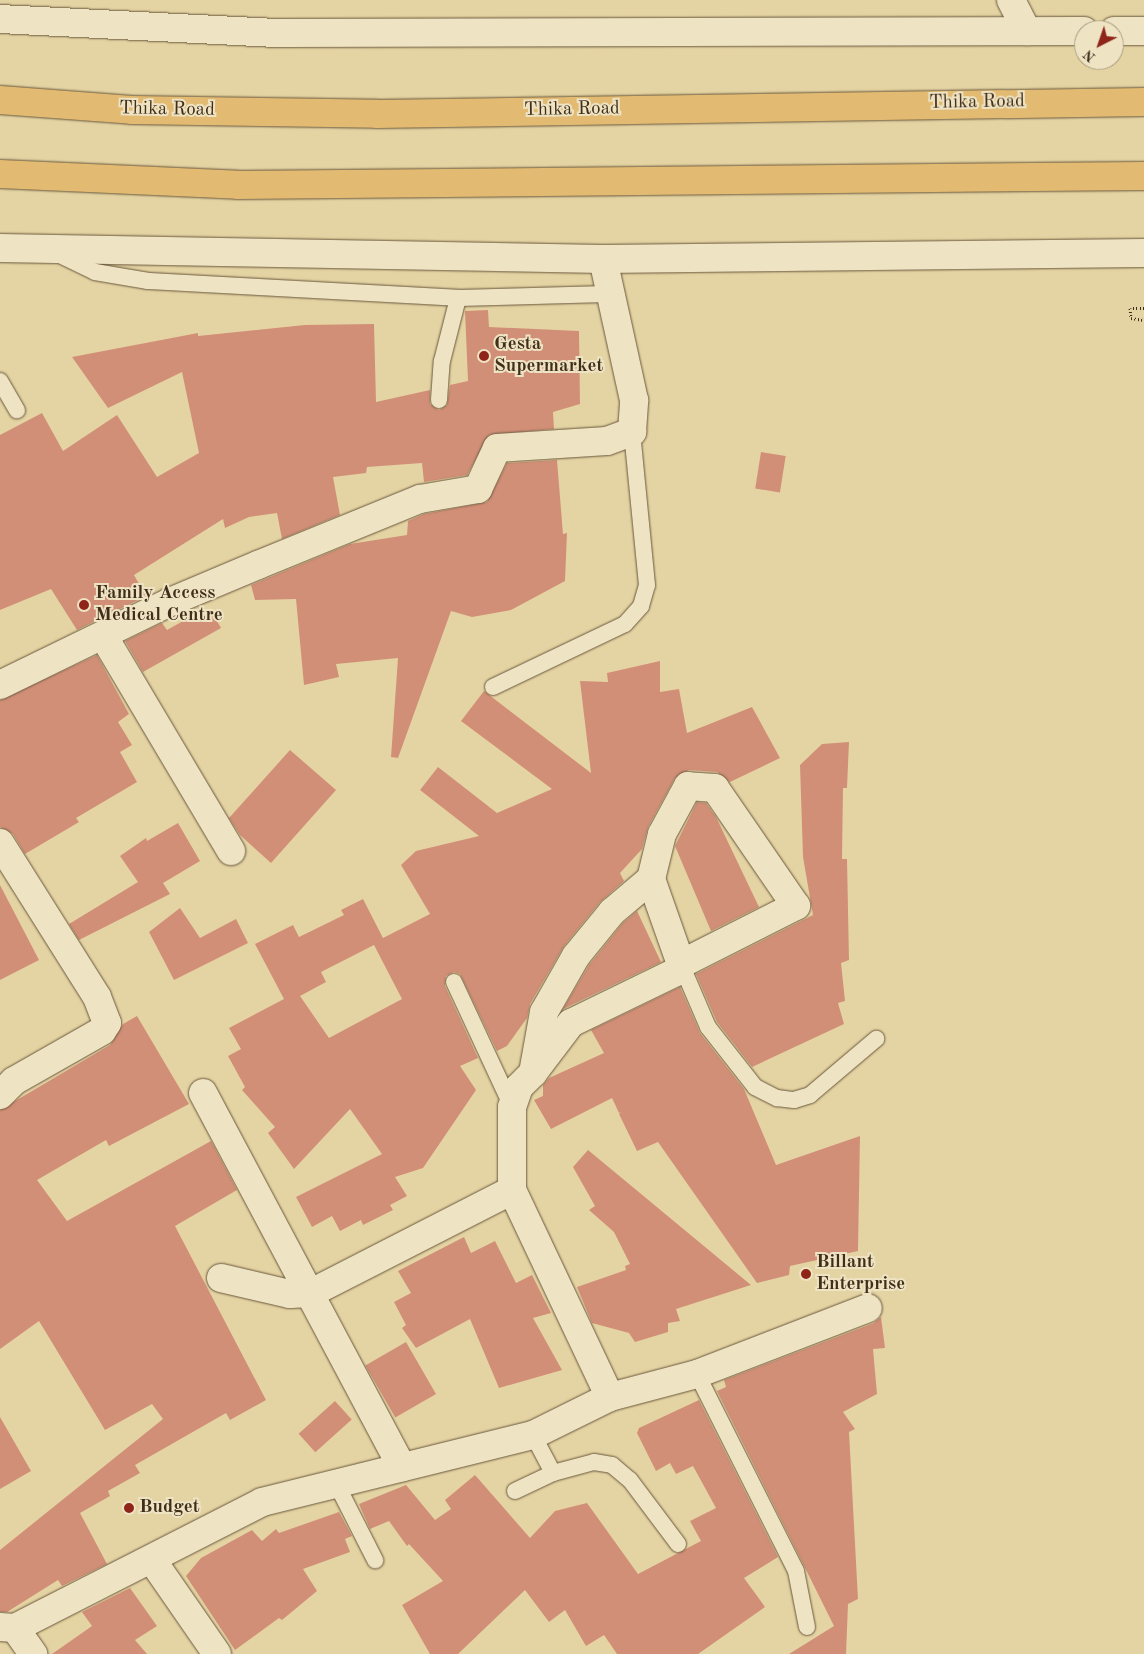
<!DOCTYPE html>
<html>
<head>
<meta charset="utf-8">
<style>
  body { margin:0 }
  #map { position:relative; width:1144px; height:1654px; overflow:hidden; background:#e5d4a3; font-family:"Old Standard TT",serif }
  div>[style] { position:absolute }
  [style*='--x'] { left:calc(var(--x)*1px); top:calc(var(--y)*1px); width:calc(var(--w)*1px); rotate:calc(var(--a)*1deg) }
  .building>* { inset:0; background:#d28f77; transform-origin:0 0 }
  .path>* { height:3px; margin-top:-1.5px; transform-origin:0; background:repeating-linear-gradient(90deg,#402e1b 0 1px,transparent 0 3.5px) }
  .roads { filter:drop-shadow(0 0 1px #69583d) drop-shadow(0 0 1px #69583d) }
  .service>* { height:16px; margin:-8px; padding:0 8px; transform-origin:8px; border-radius:8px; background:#eee3c3 }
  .minor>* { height:28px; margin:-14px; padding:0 14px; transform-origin:14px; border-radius:14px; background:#eee3c3 }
  .secondary>* { height:28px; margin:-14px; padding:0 14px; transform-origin:14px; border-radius:14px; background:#eee3c3 }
  .trunk>* { height:28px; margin:-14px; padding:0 14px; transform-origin:14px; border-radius:14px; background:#e2ba72 }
  .dots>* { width:14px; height:14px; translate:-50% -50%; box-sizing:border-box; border:2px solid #eee3c3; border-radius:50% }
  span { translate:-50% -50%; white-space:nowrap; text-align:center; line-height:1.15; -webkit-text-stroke:4px #eee3c3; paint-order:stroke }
  .street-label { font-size:19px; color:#402e1b }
  .poi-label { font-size:19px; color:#402e1b; font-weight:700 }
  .left { translate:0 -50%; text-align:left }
  .north { position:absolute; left:1074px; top:20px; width:50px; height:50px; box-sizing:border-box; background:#eee3c3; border:1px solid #a89b80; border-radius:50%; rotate:221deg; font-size:14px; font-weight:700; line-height:20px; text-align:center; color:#402e1b }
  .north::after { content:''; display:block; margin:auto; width:18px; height:22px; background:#8f2418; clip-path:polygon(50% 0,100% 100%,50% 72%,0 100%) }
</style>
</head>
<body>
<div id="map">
  <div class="building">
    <i style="clip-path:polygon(488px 310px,489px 327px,579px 331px,580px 404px,553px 412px,554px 429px,489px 435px,467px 475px,424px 482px,422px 463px,367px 467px,366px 473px,333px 477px,340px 515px,282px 539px,277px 513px,249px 517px,225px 528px,223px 519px,134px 575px,146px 596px,77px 630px,51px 589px,0 610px,0 435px,42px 413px,63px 451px,117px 415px,157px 477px,199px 453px,182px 372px,108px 408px,72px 357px,198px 333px,198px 336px,305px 325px,374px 324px,376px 402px,430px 390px,430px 404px,439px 410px,447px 405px,450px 385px,468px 381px,465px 311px)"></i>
    <i style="left:761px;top:452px;width:25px;height:37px;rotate:9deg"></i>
    <i style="clip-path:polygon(557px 460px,563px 534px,567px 533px,565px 581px,511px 610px,472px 617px,451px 611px,398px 758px,391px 757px,398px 658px,336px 664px,339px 677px,304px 685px,296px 599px,255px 600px,251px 585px,350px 544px,407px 535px,408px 521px,424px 514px,487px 502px,507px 463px)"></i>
    <i style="clip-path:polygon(201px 611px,211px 611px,221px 628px,143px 672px,125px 641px,162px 623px,167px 630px)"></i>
    <i style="clip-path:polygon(97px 655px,129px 714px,118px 722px,132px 745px,120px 752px,137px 782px,76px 818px,79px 822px,25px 854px,13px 834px,0 827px,0 700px)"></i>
    <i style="clip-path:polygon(evenodd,660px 661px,660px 692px,679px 689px,687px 733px,752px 707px,780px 758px,730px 782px,717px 772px,689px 770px,675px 778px,648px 827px,642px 849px,620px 873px,624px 881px,600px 902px,564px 946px,530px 1004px,527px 1018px,507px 1046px,497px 1051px,460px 974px,454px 972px,446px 976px,445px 986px,478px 1058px,460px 1066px,476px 1090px,423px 1168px,395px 1177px,407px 1196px,390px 1205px,393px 1210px,363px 1225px,361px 1220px,340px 1231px,332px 1216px,312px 1227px,296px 1197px,382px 1154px,350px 1109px,294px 1169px,268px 1133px,275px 1127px,242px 1090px,245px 1087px,228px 1056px,241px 1049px,229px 1028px,284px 999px,255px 944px,293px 925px,299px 937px,344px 915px,341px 910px,363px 899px,383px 938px,430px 914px,401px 865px,416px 851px,479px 836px,420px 790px,438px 767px,497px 813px,552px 789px,461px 721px,484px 691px,591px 773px,580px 681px,608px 682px,607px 673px,660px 661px,374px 945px,402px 999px,329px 1038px,300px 996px,326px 982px,321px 972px,374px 945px)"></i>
    <i style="clip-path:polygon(849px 742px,847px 788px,843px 788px,842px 859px,847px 859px,849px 960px,841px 963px,845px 1001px,838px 1003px,844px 1024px,752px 1067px,717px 1022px,696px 974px,813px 915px,803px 857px,800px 765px,822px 744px)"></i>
    <i style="clip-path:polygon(290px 750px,336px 790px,271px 863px,240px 835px,229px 818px)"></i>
    <i style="clip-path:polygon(697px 802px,706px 803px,716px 817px,759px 907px,711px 931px,675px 846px)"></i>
    <i style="clip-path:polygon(178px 823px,200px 861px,163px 883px,170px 894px,79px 940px,69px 924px,138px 882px,120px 856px,146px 838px,147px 841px)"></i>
    <i style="clip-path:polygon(0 885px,39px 960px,0 980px)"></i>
    <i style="clip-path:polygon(180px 908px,200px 938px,236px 919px,248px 943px,174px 980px,149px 932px)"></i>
    <i style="clip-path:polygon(637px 911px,661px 962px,563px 1009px,589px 965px,623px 923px)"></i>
    <i style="clip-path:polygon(680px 987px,700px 1033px,744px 1089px,776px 1165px,860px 1136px,858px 1251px,790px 1266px,789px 1275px,757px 1283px,658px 1142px,637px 1151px,619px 1114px,621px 1112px,619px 1113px,612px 1098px,551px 1129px,534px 1100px,543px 1096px,543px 1085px,549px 1078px,604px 1053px,591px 1030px)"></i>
    <i style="clip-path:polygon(137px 1016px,189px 1104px,109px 1146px,106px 1140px,37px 1180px,67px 1221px,211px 1141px,237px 1190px,175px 1226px,266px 1400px,230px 1420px,226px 1413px,135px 1465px,140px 1473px,108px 1491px,110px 1496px,80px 1513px,107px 1564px,62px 1586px,58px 1580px,7px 1612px,0 1612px,0 1550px,163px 1419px,152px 1404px,105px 1430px,39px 1321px,0 1349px,0 1110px,110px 1045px,123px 1024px)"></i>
    <i style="clip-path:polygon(588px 1150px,751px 1285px,676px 1309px,680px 1321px,668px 1323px,668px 1332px,635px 1342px,629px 1333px,592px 1323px,577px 1287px,626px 1270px,625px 1266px,630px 1264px,614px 1232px,589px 1210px,595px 1206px,573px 1167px)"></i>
    <i style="clip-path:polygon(464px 1237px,471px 1253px,495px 1241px,516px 1283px,532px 1275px,551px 1313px,533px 1318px,562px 1370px,499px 1388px,470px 1319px,416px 1348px,402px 1328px,406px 1325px,394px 1302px,411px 1293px,398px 1271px)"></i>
    <i style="clip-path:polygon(881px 1317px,885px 1348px,873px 1349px,877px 1394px,843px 1412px,855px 1429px,849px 1432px,858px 1599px,848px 1604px,846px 1654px,789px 1654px,834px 1626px,717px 1391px,726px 1387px,724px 1380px,874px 1323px)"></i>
    <i style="left:406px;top:1342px;width:60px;height:47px;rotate:60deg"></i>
    <i style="clip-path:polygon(699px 1400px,778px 1557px,744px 1578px,765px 1607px,698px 1654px,617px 1654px,604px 1635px,586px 1646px,565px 1610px,549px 1622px,525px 1590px,458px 1654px,430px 1654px,402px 1605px,443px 1581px,409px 1544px,407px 1546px,389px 1521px,370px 1529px,359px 1504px,406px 1485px,435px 1520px,451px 1509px,445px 1500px,475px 1475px,530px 1538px,555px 1511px,587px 1503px,638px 1574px,701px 1541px,690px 1521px,716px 1508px,693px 1466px,676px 1474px,670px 1463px,656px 1471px,637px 1433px,639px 1428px)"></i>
    <i style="left:335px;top:1401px;width:25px;height:49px;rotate:48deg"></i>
    <i style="clip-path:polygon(0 1417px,31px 1471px,0 1489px)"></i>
    <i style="clip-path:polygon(339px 1512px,352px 1536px,345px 1539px,350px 1552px,303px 1569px,317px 1591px,282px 1620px,279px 1618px,235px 1650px,186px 1576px,201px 1558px,252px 1530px,262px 1541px,276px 1529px,279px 1533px)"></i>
    <i style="clip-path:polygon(130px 1588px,157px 1626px,135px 1640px,147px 1654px,52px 1654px,92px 1626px,82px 1612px)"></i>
  </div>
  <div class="path">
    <i style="--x:1144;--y:308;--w:14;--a:180"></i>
    <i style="--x:1130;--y:308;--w:10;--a:84"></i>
    <i style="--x:1131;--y:318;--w:13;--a:9"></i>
  </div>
  <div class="roads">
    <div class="service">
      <i style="--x:58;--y:254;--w:41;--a:25.9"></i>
      <i style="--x:95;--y:272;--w:54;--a:9.6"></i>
      <i style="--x:148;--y:281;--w:310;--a:3.1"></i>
      <i style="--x:0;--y:381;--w:34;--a:60"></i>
      <i style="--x:439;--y:400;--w:39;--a:-86"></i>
      <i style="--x:442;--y:361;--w:65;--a:-75.7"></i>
      <i style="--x:458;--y:298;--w:150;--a:-1.5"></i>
      <i style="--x:493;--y:687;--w:146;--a:-25.5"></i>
      <i style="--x:625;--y:624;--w:24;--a:-48"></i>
      <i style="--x:641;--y:606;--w:22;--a:-74"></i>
      <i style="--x:647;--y:585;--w:154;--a:-95.6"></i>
      <i style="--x:681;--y:964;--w:69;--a:66.8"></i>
      <i style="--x:708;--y:1027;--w:76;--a:51.9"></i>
      <i style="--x:755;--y:1087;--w:25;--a:27"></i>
      <i style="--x:777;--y:1098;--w:17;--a:7"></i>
      <i style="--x:794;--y:1100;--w:17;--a:-17"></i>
      <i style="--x:810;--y:1095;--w:87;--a:-40.3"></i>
      <i style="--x:454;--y:982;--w:138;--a:65.1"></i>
      <i style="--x:697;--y:1374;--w:220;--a:63.3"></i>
      <i style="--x:796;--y:1571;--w:57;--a:78.9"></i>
      <i style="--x:533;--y:1435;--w:43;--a:62.2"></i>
      <i style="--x:335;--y:1481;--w:89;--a:63.1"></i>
      <i style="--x:515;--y:1491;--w:42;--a:-25.3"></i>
      <i style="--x:553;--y:1473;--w:42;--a:-15"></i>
      <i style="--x:594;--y:1462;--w:18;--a:9"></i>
      <i style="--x:612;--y:1465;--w:23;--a:40"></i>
      <i style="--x:630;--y:1480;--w:80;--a:53.1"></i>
    </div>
    <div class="minor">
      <i style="--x:1011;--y:0;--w:35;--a:63"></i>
      <i style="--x:104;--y:637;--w:249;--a:59.3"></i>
      <i style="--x:0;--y:685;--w:189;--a:-26"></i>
      <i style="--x:170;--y:602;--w:95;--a:-22.8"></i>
      <i style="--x:258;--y:565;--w:175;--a:-22.2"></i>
      <i style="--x:420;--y:499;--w:59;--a:-9.8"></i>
      <i style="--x:478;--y:489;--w:45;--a:-65.1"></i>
      <i style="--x:497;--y:448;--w:110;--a:-3.6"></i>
      <i style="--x:607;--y:441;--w:27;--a:-20"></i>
      <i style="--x:632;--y:432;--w:32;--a:-86"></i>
      <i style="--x:634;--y:400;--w:144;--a:-102.4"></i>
      <i style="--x:0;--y:843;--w:182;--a:57.8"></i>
      <i style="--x:97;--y:997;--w:28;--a:69"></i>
      <i style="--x:107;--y:1023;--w:9;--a:122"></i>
      <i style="--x:102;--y:1031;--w:101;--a:150.4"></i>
      <i style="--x:14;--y:1081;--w:20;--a:135"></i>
      <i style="--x:651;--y:879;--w:90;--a:70.6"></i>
      <i style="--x:533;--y:1073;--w:63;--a:-52.8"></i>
      <i style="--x:571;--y:1023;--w:117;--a:-25.9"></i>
      <i style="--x:676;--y:972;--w:9;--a:-58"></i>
      <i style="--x:681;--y:964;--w:129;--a:-26.8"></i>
      <i style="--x:796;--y:906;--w:143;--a:-124.5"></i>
      <i style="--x:715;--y:788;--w:27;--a:-176"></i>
      <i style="--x:688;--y:786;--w:55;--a:118.4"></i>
      <i style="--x:662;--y:834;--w:46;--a:103.7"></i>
      <i style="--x:651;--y:879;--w:51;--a:139.8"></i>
      <i style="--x:612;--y:912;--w:57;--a:129.3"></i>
      <i style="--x:576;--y:956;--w:64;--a:119.7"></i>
      <i style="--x:544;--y:1012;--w:62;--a:100.2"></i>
      <i style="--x:533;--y:1073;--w:20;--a:135"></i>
      <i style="--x:519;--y:1087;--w:21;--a:109"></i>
      <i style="--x:512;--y:1107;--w:83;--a:90"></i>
      <i style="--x:512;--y:1190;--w:229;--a:64.7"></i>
      <i style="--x:203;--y:1093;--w:424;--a:62"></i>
      <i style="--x:221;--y:1278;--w:71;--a:13.1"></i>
      <i style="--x:290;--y:1294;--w:21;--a:-3"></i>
      <i style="--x:311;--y:1293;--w:226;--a:-27.1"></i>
      <i style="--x:152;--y:1560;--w:114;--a:55.3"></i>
      <i style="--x:0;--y:1627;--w:15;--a:4"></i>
      <i style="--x:15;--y:1628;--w:277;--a:-27"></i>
      <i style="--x:262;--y:1502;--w:279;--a:-13.9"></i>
      <i style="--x:533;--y:1435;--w:86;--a:-26.3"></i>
      <i style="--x:610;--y:1397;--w:90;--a:-14.8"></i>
      <i style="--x:697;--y:1374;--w:183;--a:-21.1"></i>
      <i style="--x:15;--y:1628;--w:32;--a:55"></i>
    </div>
    <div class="secondary">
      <i style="--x:0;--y:19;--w:281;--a:2.9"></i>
      <i style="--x:281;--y:33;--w:803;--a:-0.14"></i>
      <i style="--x:1114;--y:31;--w:30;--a:0"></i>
      <i style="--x:0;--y:248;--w:603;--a:1.05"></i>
      <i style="--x:603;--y:259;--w:541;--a:-0.64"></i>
    </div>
    <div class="trunk">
      <i style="--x:0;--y:100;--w:132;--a:4.3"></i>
      <i style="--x:132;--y:110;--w:245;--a:0.9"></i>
      <i style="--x:377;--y:114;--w:767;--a:-0.9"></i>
      <i style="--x:0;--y:174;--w:238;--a:2.6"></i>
      <i style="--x:238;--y:185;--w:906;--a:-0.57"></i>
    </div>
  </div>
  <div class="dots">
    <i style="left:484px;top:356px;background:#8f2418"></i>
    <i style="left:84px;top:605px;background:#8f2418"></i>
    <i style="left:806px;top:1274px;background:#8f2418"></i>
    <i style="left:129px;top:1508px;background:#8f2418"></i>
  </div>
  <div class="street-label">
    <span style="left:977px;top:103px;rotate:-1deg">Thika Road</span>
    <span style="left:167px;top:110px;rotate:1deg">Thika Road</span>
    <span style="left:572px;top:110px;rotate:-1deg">Thika Road</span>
  </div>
  <div class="poi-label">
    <span class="left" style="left:494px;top:356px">Gesta<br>Supermarket</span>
    <span class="left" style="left:95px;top:605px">Family Access<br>Medical Centre</span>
    <span class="left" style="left:816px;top:1274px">Billant<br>Enterprise</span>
    <span class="left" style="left:139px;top:1508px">Budget</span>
  </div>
  <div class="north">N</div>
</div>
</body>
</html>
